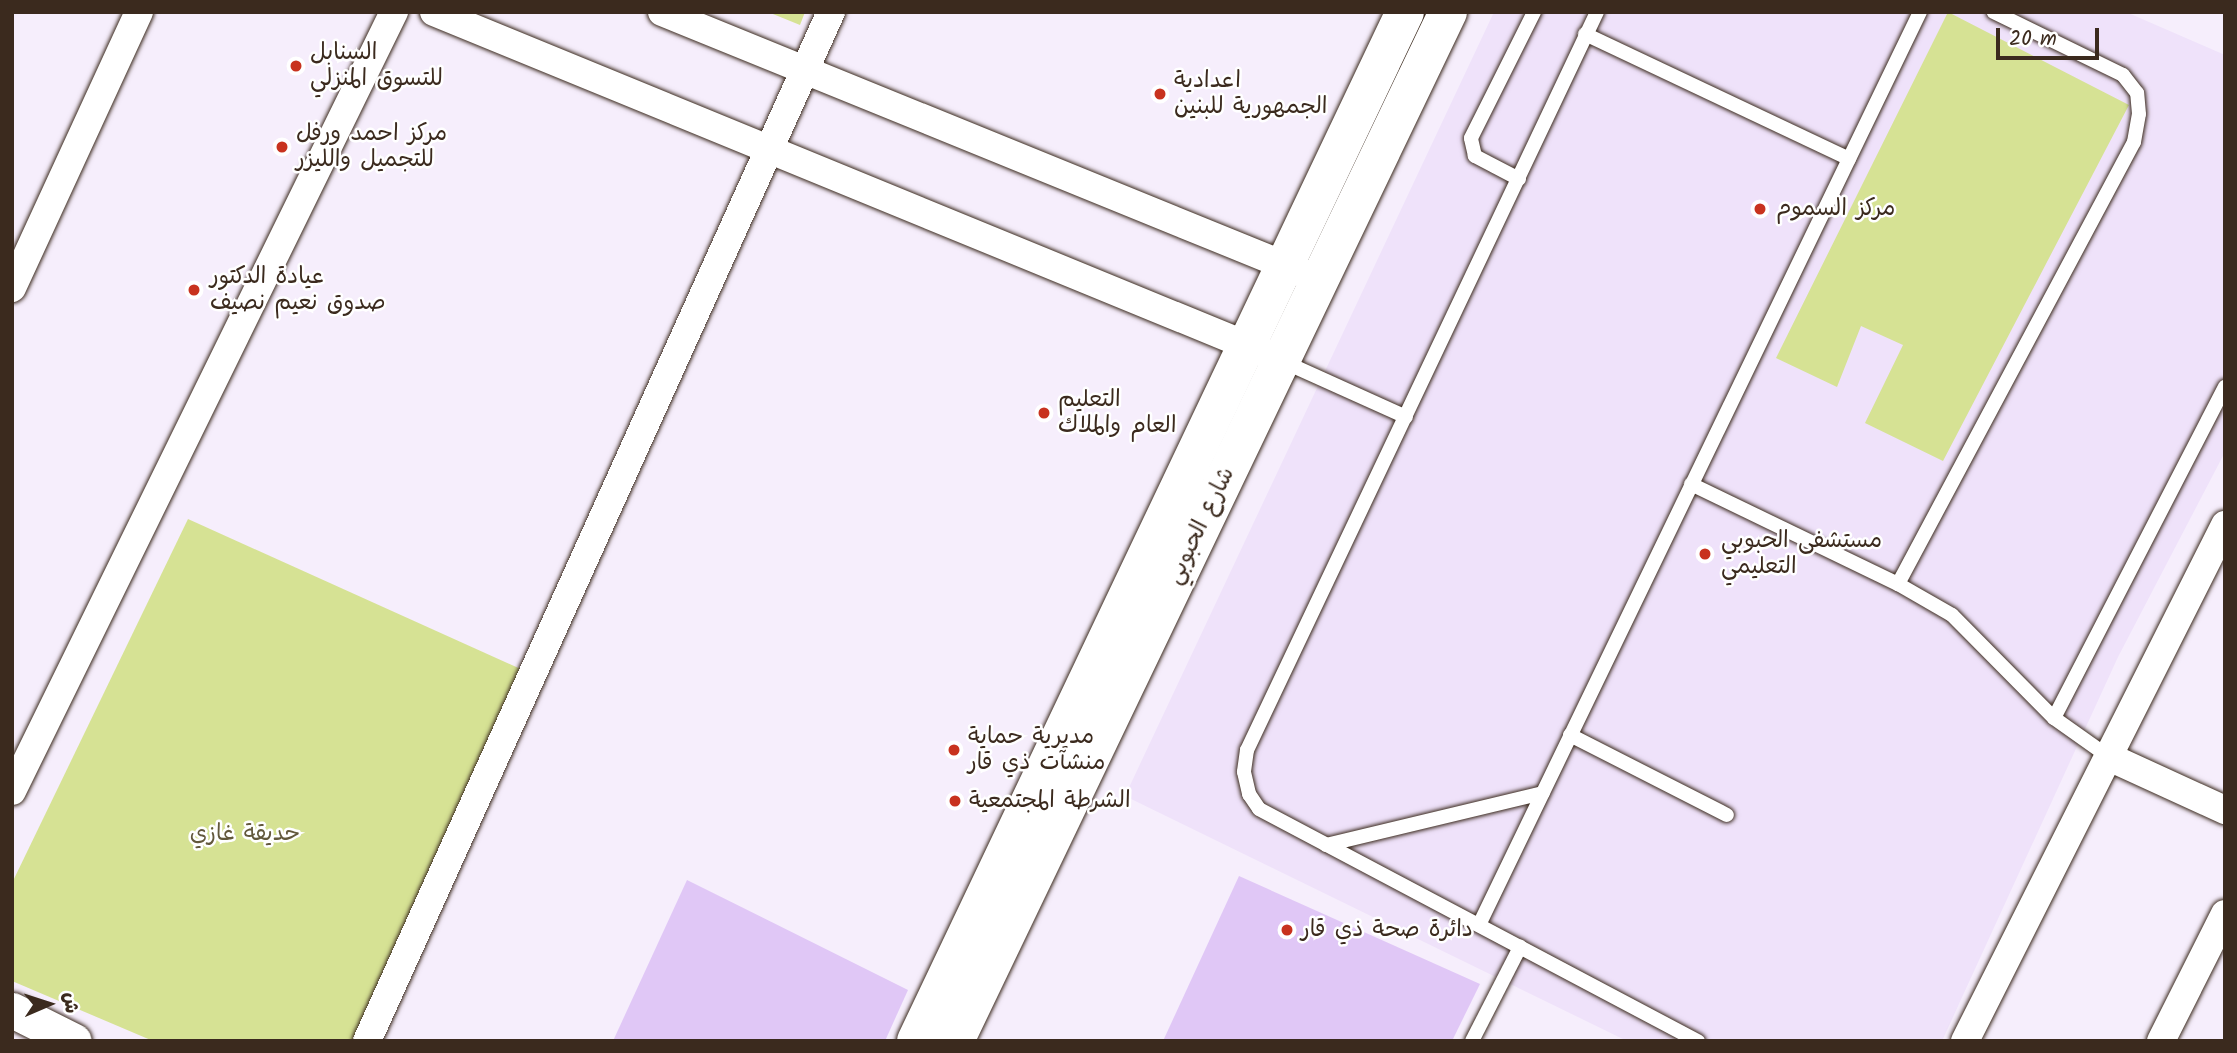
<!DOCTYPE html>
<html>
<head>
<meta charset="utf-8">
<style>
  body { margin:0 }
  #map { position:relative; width:2237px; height:1053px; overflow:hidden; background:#f6eefc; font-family:Kalam,"Playpen Sans Arabic",sans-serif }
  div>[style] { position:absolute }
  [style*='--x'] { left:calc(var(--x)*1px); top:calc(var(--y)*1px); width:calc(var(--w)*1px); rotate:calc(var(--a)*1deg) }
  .built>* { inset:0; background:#efe2fa }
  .green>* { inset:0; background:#d6e294 }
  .building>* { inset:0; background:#e0c7f6 }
  .roads { filter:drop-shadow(0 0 2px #3b2a1e) drop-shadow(0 0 2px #3b2a1e) }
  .service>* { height:14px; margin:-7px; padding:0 7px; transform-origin:7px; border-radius:7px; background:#fff }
  .minor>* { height:28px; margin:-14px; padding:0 14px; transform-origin:14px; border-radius:14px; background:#fff }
  .tertiary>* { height:35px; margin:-17.5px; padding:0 17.5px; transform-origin:17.5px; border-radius:17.5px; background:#fff }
  .secondary>* { height:38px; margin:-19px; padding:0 19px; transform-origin:19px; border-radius:19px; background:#fff }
  .dots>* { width:19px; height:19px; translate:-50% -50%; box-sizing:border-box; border:4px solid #fff; border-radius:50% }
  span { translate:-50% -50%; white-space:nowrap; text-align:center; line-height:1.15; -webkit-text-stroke:5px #fff; paint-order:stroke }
  .poi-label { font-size:23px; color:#3b2a1e }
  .left { translate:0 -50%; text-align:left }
  .street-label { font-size:23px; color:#3b2a1e }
  .park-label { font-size:23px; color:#62583c }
  .frame { position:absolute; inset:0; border:14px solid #3b2a1e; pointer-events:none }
  .north { position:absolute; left:14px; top:969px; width:70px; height:70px; -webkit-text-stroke:5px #fff; paint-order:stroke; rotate:87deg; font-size:19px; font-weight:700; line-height:28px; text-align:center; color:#3b2a1e }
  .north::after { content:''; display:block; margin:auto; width:24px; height:32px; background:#3b2a1e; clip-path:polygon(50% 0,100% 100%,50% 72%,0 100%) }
  .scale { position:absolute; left:1996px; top:28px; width:103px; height:32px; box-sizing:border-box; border:4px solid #3b2a1e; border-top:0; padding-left:9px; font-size:21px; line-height:24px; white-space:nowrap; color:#3b2a1e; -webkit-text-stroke:5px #fff; paint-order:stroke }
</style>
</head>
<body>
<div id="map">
  <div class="built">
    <i style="clip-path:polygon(1494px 12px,2126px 12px,2225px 55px,2225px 452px,2118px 657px,1942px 1041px,1627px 1041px,1125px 796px)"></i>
  </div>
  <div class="green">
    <i style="clip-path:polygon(768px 12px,805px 12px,800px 25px)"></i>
    <i style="clip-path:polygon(1948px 12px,2129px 105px,1943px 461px,1865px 423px,1903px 345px,1861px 326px,1837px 387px,1776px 358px)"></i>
    <i style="clip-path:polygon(188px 519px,525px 671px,359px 1041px,153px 1041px,12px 981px,12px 883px)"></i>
  </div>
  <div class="building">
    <i style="clip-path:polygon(1239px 876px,1480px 984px,1452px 1041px,1163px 1041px)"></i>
    <i style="clip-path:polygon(687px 880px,908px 990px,885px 1041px,613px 1041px)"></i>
  </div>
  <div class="roads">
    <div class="service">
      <i style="--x:1597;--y:12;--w:817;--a:115.37"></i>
      <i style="--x:1247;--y:750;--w:22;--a:98"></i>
      <i style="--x:1244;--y:772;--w:23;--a:77"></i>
      <i style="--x:1249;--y:794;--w:18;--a:56"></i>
      <i style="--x:1259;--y:809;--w:497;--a:27.9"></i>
      <i style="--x:1585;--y:34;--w:292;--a:25.3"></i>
      <i style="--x:1519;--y:179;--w:50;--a:-152.4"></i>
      <i style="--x:1475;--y:156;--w:18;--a:-103"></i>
      <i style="--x:1471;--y:138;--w:141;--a:-63.4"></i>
      <i style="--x:1282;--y:361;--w:136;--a:24.3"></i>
      <i style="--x:1691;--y:484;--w:230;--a:25.8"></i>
      <i style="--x:1898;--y:584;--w:62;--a:29.9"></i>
      <i style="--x:1952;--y:615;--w:145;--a:45.3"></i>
      <i style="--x:2054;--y:718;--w:67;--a:35.3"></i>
      <i style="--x:1898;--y:584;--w:501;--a:-61.9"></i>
      <i style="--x:2134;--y:142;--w:28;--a:-80"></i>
      <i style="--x:2139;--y:114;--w:21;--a:-95"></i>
      <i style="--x:2137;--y:93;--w:23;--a:-128"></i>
      <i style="--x:2123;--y:75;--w:144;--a:-154"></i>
      <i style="--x:2054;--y:718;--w:373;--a:-62.7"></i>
      <i style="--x:1570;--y:735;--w:176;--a:27"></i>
      <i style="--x:1326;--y:845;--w:223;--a:-13.5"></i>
      <i style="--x:1479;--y:925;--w:1014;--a:-64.22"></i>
      <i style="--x:1472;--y:1041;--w:106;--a:-62.9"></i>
    </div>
    <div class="minor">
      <i style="--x:434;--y:12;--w:896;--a:22.3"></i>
      <i style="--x:662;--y:12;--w:690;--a:22.14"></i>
      <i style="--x:12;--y:288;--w:304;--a:-65.3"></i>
      <i style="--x:2109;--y:757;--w:128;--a:24.6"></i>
      <i style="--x:12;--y:791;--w:868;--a:-63.88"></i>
      <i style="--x:367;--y:1041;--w:1129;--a:-65.73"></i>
      <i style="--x:1965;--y:1041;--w:578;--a:-63.26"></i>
      <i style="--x:2161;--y:1041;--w:142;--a:-63.3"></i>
    </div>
    <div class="tertiary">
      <i style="--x:12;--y:1010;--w:69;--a:26.6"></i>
    </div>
    <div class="secondary">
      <i style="--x:916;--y:1041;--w:1139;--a:-64.58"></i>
      <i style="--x:955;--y:1041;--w:1141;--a:-64.4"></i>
    </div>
  </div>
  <div class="dots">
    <i style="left:296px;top:66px;background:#c8321e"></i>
    <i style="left:1160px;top:94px;background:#c8321e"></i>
    <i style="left:282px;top:147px;background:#c8321e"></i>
    <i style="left:1760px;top:209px;background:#c8321e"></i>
    <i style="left:194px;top:290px;background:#c8321e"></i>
    <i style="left:1044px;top:413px;background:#c8321e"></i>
    <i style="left:1705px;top:554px;background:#c8321e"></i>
    <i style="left:954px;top:750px;background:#c8321e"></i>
    <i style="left:955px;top:801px;background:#c8321e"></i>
    <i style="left:1287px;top:930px;background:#c8321e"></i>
  </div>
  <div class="poi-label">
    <span class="left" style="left:310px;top:66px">السنابل<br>للتسوق المنزلي</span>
    <span class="left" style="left:1174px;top:94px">اعدادية<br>الجمهورية للبنين</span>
    <span class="left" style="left:296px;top:147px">مركز احمد ورفل<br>للتجميل والليزر</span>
    <span class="left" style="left:1776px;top:209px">مركز السموم</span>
    <span class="left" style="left:210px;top:290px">عيادة الدكتور<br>صدوق نعيم نصيف</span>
    <span class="left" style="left:1058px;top:413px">التعليم<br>العام والملاك</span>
    <span class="left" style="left:1721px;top:554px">مستشفى الحبوبي<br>التعليمي</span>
    <span class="left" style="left:968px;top:750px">مديرية حماية<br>منشآت ذي قار</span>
    <span class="left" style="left:969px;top:801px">الشرطة المجتمعية</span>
    <span class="left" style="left:1301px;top:930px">دائرة صحة ذي قار</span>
  </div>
  <div class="street-label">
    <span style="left:1201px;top:526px;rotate:-64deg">شارع الحبوبي</span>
  </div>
  <div class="park-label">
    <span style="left:245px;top:834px">حديقة غازي</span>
  </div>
  <div class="frame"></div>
  <div class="north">ش</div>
  <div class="scale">20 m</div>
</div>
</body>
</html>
